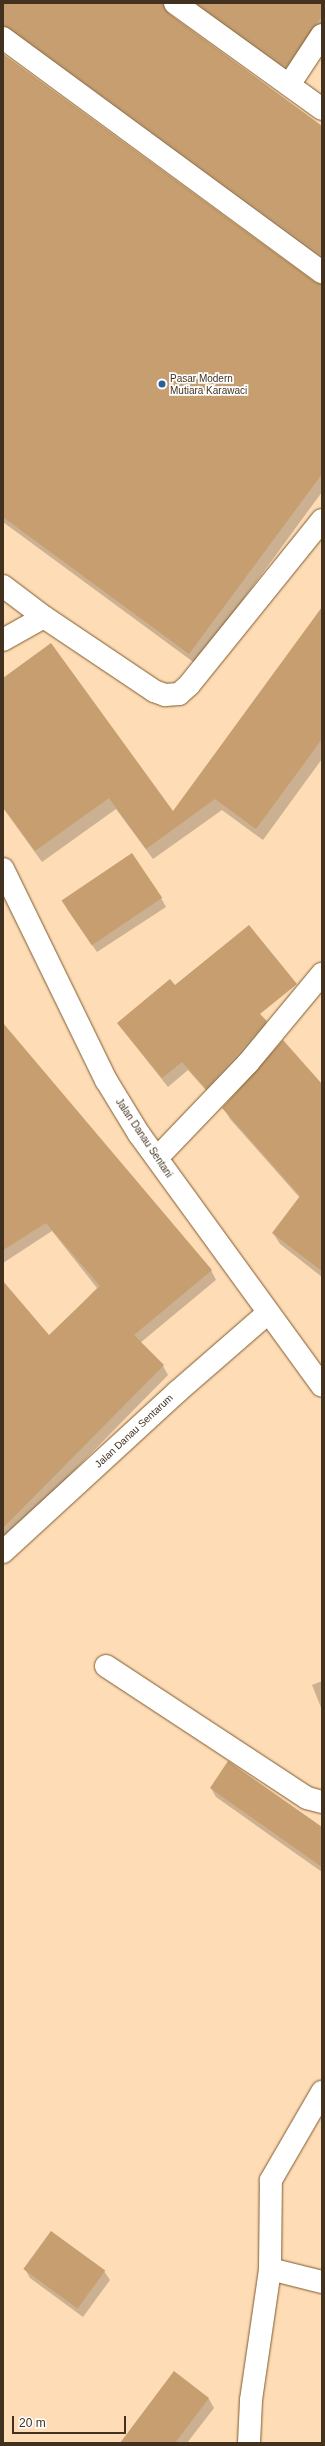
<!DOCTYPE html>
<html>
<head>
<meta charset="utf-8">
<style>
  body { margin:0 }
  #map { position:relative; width:325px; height:2446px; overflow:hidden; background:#fedcb6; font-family:Helvetica,sans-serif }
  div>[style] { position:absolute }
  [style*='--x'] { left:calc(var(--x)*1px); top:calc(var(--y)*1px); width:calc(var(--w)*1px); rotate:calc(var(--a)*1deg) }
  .shadow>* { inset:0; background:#0003 }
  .building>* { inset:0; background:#c69e6f; transform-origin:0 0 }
  .roads { filter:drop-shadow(0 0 1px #7f5a2c) drop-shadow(0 0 1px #7f5a2c) }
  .minor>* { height:22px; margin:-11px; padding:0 11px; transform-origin:11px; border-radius:11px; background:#fff }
  .dots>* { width:11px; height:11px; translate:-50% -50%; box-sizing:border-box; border:2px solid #fff; border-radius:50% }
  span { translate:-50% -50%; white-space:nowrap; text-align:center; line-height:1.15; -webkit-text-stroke:3.5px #fff; paint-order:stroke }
  .poi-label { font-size:10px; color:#42311e }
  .left { translate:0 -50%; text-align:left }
  .street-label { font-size:10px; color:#42311e }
  .frame { position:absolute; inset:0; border:4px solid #42311e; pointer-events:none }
  .scale { position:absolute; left:12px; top:2416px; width:114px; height:18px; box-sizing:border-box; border:2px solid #42311e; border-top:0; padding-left:5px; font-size:12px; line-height:14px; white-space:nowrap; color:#42311e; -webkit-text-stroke:3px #fff; paint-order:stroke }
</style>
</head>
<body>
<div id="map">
  <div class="shadow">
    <i style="clip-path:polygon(3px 3px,175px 3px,168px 15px,322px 128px,322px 262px,3px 38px)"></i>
    <i style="clip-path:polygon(189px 3px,322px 3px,322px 34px,292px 77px)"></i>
    <i style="clip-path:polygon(3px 55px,314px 283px,322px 285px,322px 492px,196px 664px,3px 522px)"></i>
    <i style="clip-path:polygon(322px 609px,322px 759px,263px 840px,222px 810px,153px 859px,116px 809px,42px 862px,3px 808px,3px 679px,173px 813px)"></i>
    <i style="clip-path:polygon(161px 898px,166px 907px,97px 952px,67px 909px)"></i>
    <i style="clip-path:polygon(175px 986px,266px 1022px,271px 1031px,212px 1097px,188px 1070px,168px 1087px,118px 1024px)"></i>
    <i style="clip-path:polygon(3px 1041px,211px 1270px,216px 1280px,140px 1343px,163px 1366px,168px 1375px,3px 1543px,3px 1282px,49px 1337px,97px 1288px,52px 1231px,3px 1263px)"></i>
    <i style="clip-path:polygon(322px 1086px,322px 1277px,280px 1244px,273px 1233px,300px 1198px,230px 1119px,224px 1108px)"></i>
    <i style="clip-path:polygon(322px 1681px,322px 1710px,312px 1685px)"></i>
    <i style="clip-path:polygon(211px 1788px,322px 1828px,322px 1872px,216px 1797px)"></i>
    <i style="clip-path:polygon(25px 2269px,104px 2271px,110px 2280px,83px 2317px,30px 2278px)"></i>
    <i style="clip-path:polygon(174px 2373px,209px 2399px,214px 2408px,187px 2443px,121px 2443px)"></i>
  </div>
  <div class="building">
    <i style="clip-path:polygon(3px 3px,163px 3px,168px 13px,322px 126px,322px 256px,10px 28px,3px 26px)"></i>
    <i style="clip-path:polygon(196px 3px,322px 3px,322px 16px,286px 67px)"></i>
    <i style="clip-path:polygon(3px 54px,315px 282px,322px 284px,322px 474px,189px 654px,3px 517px)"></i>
    <i style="clip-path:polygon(322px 607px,322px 739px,256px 829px,215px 799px,146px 849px,109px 798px,35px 851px,3px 807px,3px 678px,51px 643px,173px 811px)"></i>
    <i style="left:132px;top:853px;width:54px;height:85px;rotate:56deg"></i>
    <i style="clip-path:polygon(249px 925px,297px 984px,260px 1014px,267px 1021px,206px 1089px,182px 1062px,162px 1078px,117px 1023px,170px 979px,175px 985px)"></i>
    <i style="clip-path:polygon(3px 1023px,212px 1270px,134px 1335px,164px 1365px,3px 1528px,3px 1281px,49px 1335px,100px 1286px,46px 1223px,3px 1250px)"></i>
    <i style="clip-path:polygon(283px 1040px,322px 1084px,322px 1271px,272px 1233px,300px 1196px,222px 1108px)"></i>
    <i style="clip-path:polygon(228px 1761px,322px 1827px,322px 1867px,210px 1788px)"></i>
    <i style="left:51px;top:2231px;width:67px;height:47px;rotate:36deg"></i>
    <i style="clip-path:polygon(174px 2371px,209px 2398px,175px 2443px,120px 2443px)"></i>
  </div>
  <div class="roads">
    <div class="minor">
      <i style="--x:175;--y:3;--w:181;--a:35.8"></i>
      <i style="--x:3;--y:38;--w:396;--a:36.3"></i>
      <i style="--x:289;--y:85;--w:60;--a:-56.6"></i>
      <i style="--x:3;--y:586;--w:51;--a:37.1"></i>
      <i style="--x:44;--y:617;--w:133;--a:33.9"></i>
      <i style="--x:154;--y:691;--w:12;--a:20"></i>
      <i style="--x:165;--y:695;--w:14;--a:-4"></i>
      <i style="--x:179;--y:694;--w:13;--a:-42"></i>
      <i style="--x:189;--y:685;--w:212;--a:-51.1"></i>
      <i style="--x:3;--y:640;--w:47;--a:-29.3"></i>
      <i style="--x:3;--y:869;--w:235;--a:64"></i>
      <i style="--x:106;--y:1080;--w:63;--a:58.6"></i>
      <i style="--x:139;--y:1134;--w:311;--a:54"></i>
      <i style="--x:157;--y:1158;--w:132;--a:-46.2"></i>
      <i style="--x:248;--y:1063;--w:116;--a:-50.3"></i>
      <i style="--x:3;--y:1552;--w:236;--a:-42.6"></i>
      <i style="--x:177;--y:1392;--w:121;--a:-41"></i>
      <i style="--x:106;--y:1666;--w:240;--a:33.3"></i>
      <i style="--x:307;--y:1798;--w:16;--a:15"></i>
      <i style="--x:270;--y:2269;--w:54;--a:14"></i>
      <i style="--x:249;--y:2443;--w:43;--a:-87.3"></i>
      <i style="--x:251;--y:2400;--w:132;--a:-81.7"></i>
      <i style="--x:270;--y:2269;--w:89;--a:-89.4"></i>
      <i style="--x:271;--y:2180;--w:102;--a:-59.9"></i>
    </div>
  </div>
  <div class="dots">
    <i style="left:162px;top:384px;background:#266198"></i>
  </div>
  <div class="poi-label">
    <span class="left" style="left:170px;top:384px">Pasar Modern<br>Mutiara Karawaci</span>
  </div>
  <div class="street-label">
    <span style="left:144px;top:1138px;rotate:56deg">Jalan Danau Sentani</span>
    <span style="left:134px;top:1431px;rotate:-43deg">Jalan Danau Sentarum</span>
  </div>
  <div class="frame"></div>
  <div class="scale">20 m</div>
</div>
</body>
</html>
